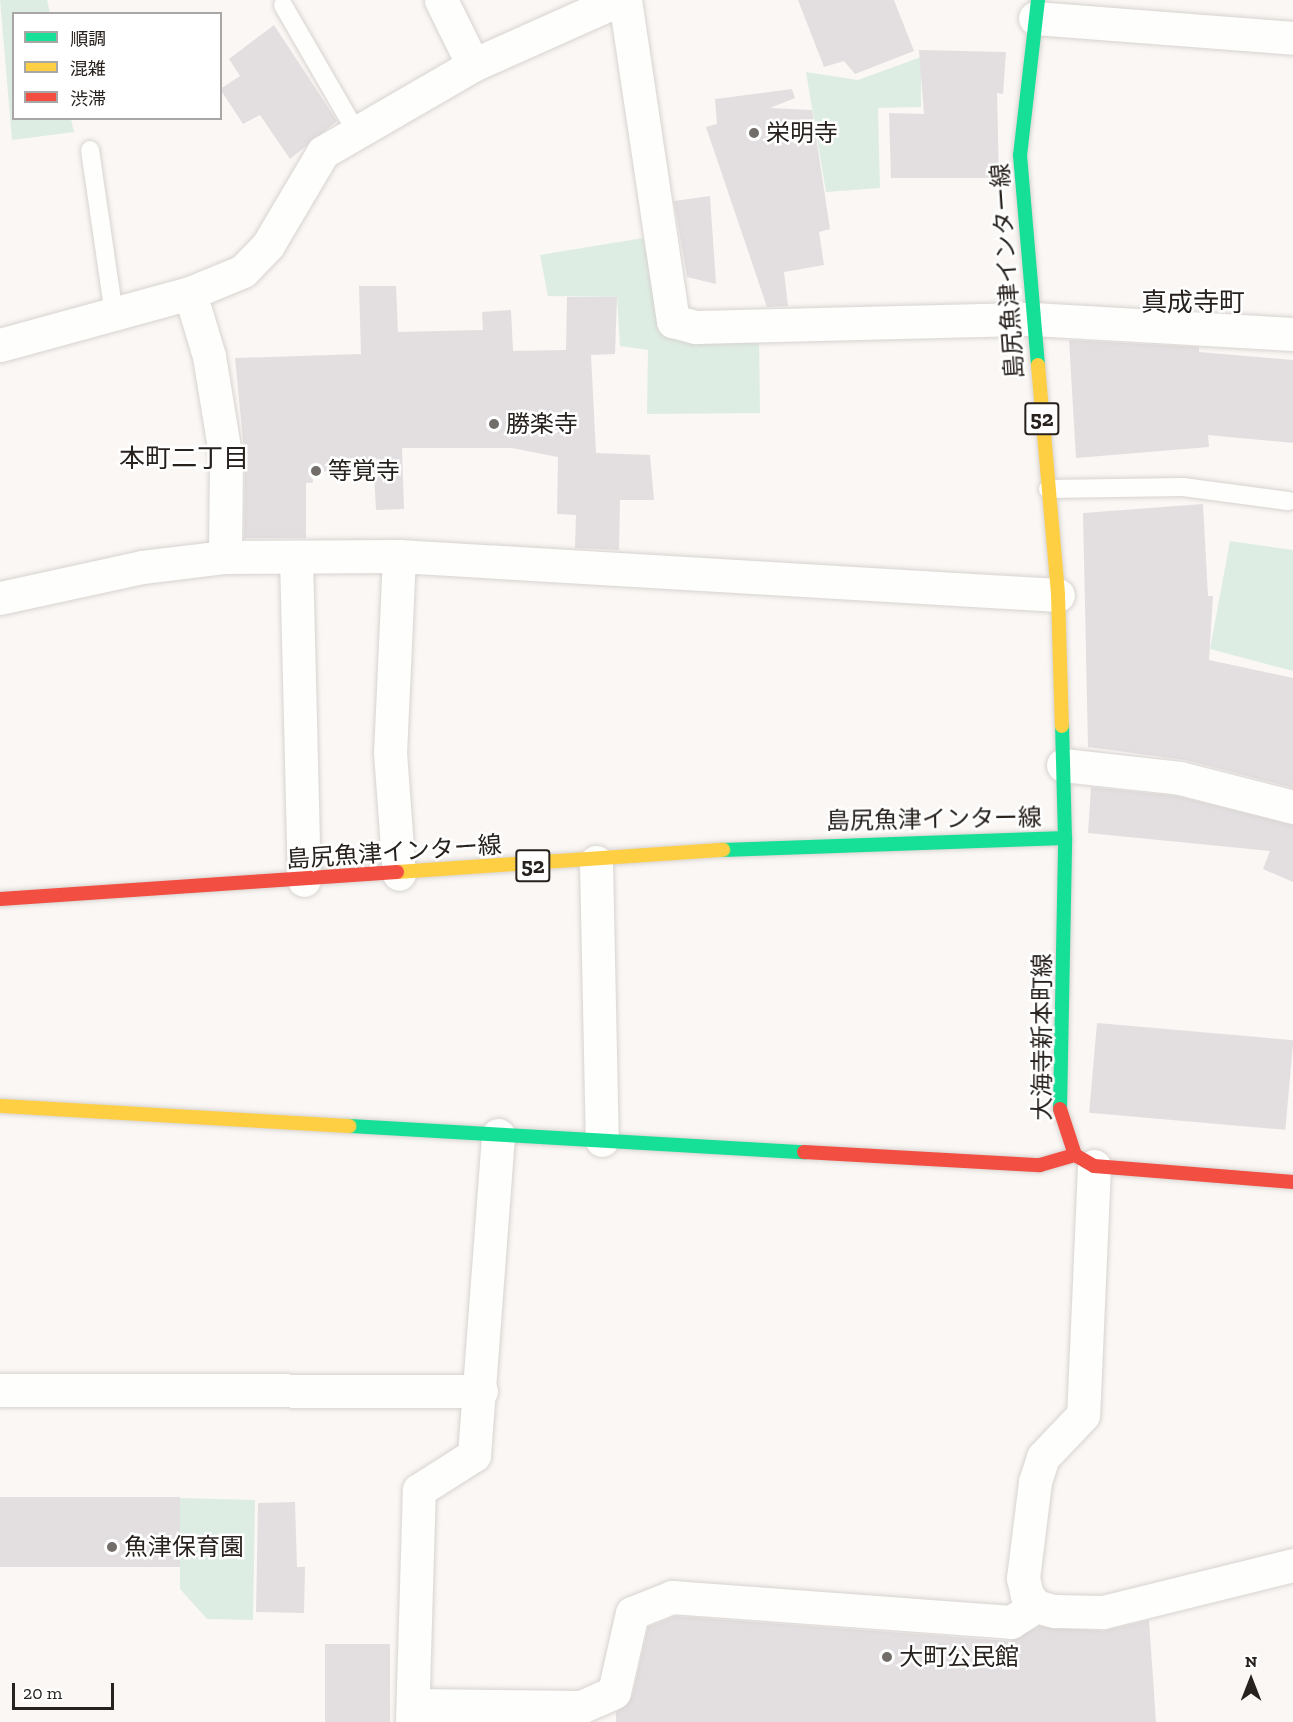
<!DOCTYPE html>
<html>
<head>
<meta charset="utf-8">
<style>
  body { margin:0 }
  #map { position:relative; width:1293px; height:1722px; overflow:hidden; background:#faf7f4; font-family:"Zilla Slab","Noto Sans JP",serif }
  div>[style] { position:absolute }
  [style*='--x'] { left:calc(var(--x)*1px); top:calc(var(--y)*1px); width:calc(var(--w)*1px); rotate:calc(var(--a)*1deg) }
  .green>* { inset:0; background:#deede3 }
  .building>* { inset:0; background:#e3dfe1; transform-origin:0 0 }
  .roads { filter:drop-shadow(0 0 2px #d7d3d0) drop-shadow(0 0 2px #d7d3d0) }
  .lane>* { height:18px; margin:-9px; padding:0 9px; transform-origin:9px; border-radius:9px; background:#fefefd }
  .street>* { height:33px; margin:-16.5px; padding:0 16.5px; transform-origin:16.5px; border-radius:16.5px; background:#fefefd }
  .fast>* { height:14px; margin:-7px; padding:0 7px; transform-origin:7px; border-radius:7px; background:#16e098 }
  .slow>* { height:14px; margin:-7px; padding:0 7px; transform-origin:7px; border-radius:7px; background:#ffcf43 }
  .jam>* { height:14px; margin:-7px; padding:0 7px; transform-origin:7px; border-radius:7px; background:#f24e42 }
  .dots>* { width:16px; height:16px; translate:-50% -50%; box-sizing:border-box; border:3px solid #fff; border-radius:50% }
  span { translate:-50% -50%; white-space:nowrap; text-align:center; line-height:1.15; -webkit-text-stroke:5px #fff; paint-order:stroke }
  .shield-label span { padding:2px 4px; background:#fff; border:2px solid; border-radius:4px; -webkit-text-stroke-width:0 }
  .shield-label { font-size:22px; color:#28221e; font-weight:700 }
  .poi-label { font-size:24px; color:#28221e }
  .left { translate:0 -50%; text-align:left }
  .street-label { font-size:24px; color:#28221e }
  .neighbourhood-label { font-size:26px; color:#28221e }
  .legend { position:absolute; left:12px; top:12px; width:210px; height:108px; box-sizing:border-box; background:#fff; border:2px solid #a9a7a5; margin:0; padding:8px 10px; list-style:none; font-size:18px; color:#28221e }
  .legend li { display:flex; align-items:center; gap:12px; height:30px }
  .legend b { width:30px; border:2px solid #a9a7a5 }
  .north { position:absolute; left:1221px; top:1650px; width:60px; height:60px; -webkit-text-stroke:4px #fff; paint-order:stroke; rotate:0deg; font-size:16px; font-weight:700; line-height:24px; text-align:center; color:#28221e }
  .north::after { content:''; display:block; margin:auto; width:21px; height:27px; background:#28221e; clip-path:polygon(50% 0,100% 100%,50% 72%,0 100%) }
  .scale { position:absolute; left:12px; top:1683px; width:102px; height:27px; box-sizing:border-box; border:3px solid #28221e; border-top:0; padding-left:8px; font-size:18px; line-height:21px; white-space:nowrap; color:#28221e; -webkit-text-stroke:4px #fff; paint-order:stroke }
</style>
</head>
<body>
<div id="map">
  <div class="green">
    <i style="clip-path:polygon(0 0,47px 0,50px 13px,14px 14px,14px 118px,71px 119px,74px 132px,12px 140px)"></i>
    <i style="clip-path:polygon(921px 57px,921px 107px,878px 108px,880px 188px,826px 192px,806px 72px,858px 80px)"></i>
    <i style="clip-path:polygon(643px 238px,662px 335px,759px 336px,760px 413px,647px 414px,648px 350px,620px 346px,617px 297px,548px 296px,540px 255px)"></i>
    <i style="clip-path:polygon(1230px 541px,1293px 550px,1293px 671px,1210px 649px)"></i>
    <i style="clip-path:polygon(180px 1498px,255px 1500px,253px 1620px,207px 1619px,180px 1589px)"></i>
  </div>
  <div class="building">
    <i style="clip-path:polygon(798px 0,894px 0,914px 51px,855px 74px,844px 61px,824px 67px)"></i>
    <i style="clip-path:polygon(274px 25px,337px 121px,290px 159px,260px 115px,243px 124px,220px 89px,240px 76px,229px 59px)"></i>
    <i style="clip-path:polygon(919px 50px,1006px 52px,1003px 94px,997px 93px,999px 178px,891px 178px,889px 113px,924px 114px)"></i>
    <i style="clip-path:polygon(792px 89px,795px 98px,770px 108px,812px 110px,830px 229px,819px 232px,824px 265px,784px 272px,788px 306px,767px 307px,706px 127px,717px 124px,715px 99px)"></i>
    <i style="clip-path:polygon(710px 196px,716px 284px,687px 277px,674px 201px)"></i>
    <i style="clip-path:polygon(359px 286px,396px 286px,398px 332px,483px 330px,482px 312px,511px 310px,513px 351px,566px 350px,567px 297px,617px 297px,615px 354px,591px 355px,596px 453px,650px 455px,654px 500px,620px 500px,619px 550px,575px 548px,576px 515px,557px 514px,558px 457px,512px 448px,402px 448px,404px 509px,376px 510px,374px 472px,312px 471px,313px 483px,306px 483px,306px 538px,244px 538px,245px 460px,235px 358px,361px 354px)"></i>
    <i style="clip-path:polygon(1069px 340px,1199px 347px,1199px 352px,1293px 360px,1293px 443px,1208px 435px,1209px 447px,1076px 458px)"></i>
    <i style="clip-path:polygon(1203px 504px,1208px 596px,1213px 596px,1209px 660px,1293px 678px,1293px 788px,1185px 760px,1088px 747px,1083px 513px)"></i>
    <i style="clip-path:polygon(1091px 787px,1177px 796px,1293px 825px,1293px 882px,1263px 869px,1270px 851px,1088px 833px)"></i>
    <i style="left:1097px;top:1023px;width:197px;height:90px;rotate:5deg"></i>
    <i style="left:0;top:1497px;width:180px;height:70px"></i>
    <i style="clip-path:polygon(295px 1502px,297px 1567px,305px 1567px,304px 1613px,256px 1612px,258px 1503px)"></i>
    <i style="clip-path:polygon(675px 1616px,1010px 1641px,1039px 1626px,1103px 1631px,1149px 1620px,1156px 1722px,616px 1722px,616px 1712px,632px 1696px,648px 1627px)"></i>
    <i style="left:325px;top:1644px;width:65px;height:78px"></i>
  </div>
  <div class="roads">
    <div class="lane">
      <i style="--x:283;--y:5;--w:148;--a:60"></i>
      <i style="--x:90;--y:150;--w:166;--a:81.7"></i>
      <i style="--x:1048;--y:489;--w:135;--a:-0.8"></i>
      <i style="--x:1183;--y:487;--w:106;--a:7.6"></i>
    </div>
    <div class="street">
      <i style="--x:441;--y:0;--w:72;--a:63.8"></i>
      <i style="--x:625;--y:0;--w:325;--a:81.5"></i>
      <i style="--x:673;--y:321;--w:24;--a:15"></i>
      <i style="--x:696;--y:327;--w:337;--a:-1.4"></i>
      <i style="--x:1033;--y:319;--w:260;--a:3.3"></i>
      <i style="--x:1035;--y:18;--w:259;--a:4.4"></i>
      <i style="--x:190;--y:293;--w:66;--a:73.2"></i>
      <i style="--x:209;--y:356;--w:105;--a:80.7"></i>
      <i style="--x:226;--y:460;--w:97;--a:90.6"></i>
      <i style="--x:0;--y:345;--w:197;--a:-15.3"></i>
      <i style="--x:190;--y:293;--w:57;--a:-22.5"></i>
      <i style="--x:243;--y:271;--w:36;--a:-46"></i>
      <i style="--x:268;--y:245;--w:108;--a:-59.4"></i>
      <i style="--x:323;--y:152;--w:173;--a:-30.1"></i>
      <i style="--x:473;--y:65;--w:159;--a:-24.1"></i>
      <i style="--x:399;--y:556;--w:196;--a:92.6"></i>
      <i style="--x:390;--y:752;--w:122;--a:85.8"></i>
      <i style="--x:296;--y:557;--w:323;--a:88.6"></i>
      <i style="--x:0;--y:598;--w:145;--a:-12.3"></i>
      <i style="--x:142;--y:567;--w:84;--a:-6.9"></i>
      <i style="--x:225;--y:557;--w:174;--a:-0.3"></i>
      <i style="--x:399;--y:556;--w:660;--a:3.39"></i>
      <i style="--x:1063;--y:765;--w:118;--a:6.3"></i>
      <i style="--x:1180;--y:778;--w:117;--a:14.4"></i>
      <i style="--x:596;--y:862;--w:278;--a:88.8"></i>
      <i style="--x:1094;--y:1166;--w:249;--a:92.5"></i>
      <i style="--x:1083;--y:1415;--w:58;--a:133.6"></i>
      <i style="--x:1043;--y:1457;--w:26;--a:108"></i>
      <i style="--x:1035;--y:1482;--w:97;--a:97.1"></i>
      <i style="--x:1023;--y:1578;--w:17;--a:77"></i>
      <i style="--x:1027;--y:1595;--w:14;--a:51"></i>
      <i style="--x:1036;--y:1606;--w:19;--a:16"></i>
      <i style="--x:1054;--y:1611;--w:49;--a:1.2"></i>
      <i style="--x:1103;--y:1612;--w:196;--a:-13.9"></i>
      <i style="--x:0;--y:1390;--w:481;--a:0.1"></i>
      <i style="--x:413;--y:1705;--w:168;--a:0.7"></i>
      <i style="--x:581;--y:1707;--w:36;--a:-24"></i>
      <i style="--x:614;--y:1692;--w:81;--a:-77.2"></i>
      <i style="--x:632;--y:1613;--w:43;--a:-21.8"></i>
      <i style="--x:672;--y:1597;--w:340;--a:4.2"></i>
      <i style="--x:1011;--y:1622;--w:30;--a:-33"></i>
      <i style="--x:412;--y:1722;--w:232;--a:-88.3"></i>
      <i style="--x:419;--y:1490;--w:65;--a:-32.5"></i>
      <i style="--x:474;--y:1455;--w:321;--a:-85.7"></i>
    </div>
    <div class="fast">
      <i style="--x:1038;--y:0;--w:156;--a:96.6"></i>
      <i style="--x:1020;--y:155;--w:211;--a:85.1"></i>
      <i style="--x:723;--y:850;--w:342;--a:-2"></i>
      <i style="--x:1065;--y:838;--w:112;--a:-91.5"></i>
      <i style="--x:1060;--y:1109;--w:271;--a:-88.9"></i>
      <i style="--x:349;--y:1126;--w:456;--a:3.3"></i>
    </div>
    <div class="slow">
      <i style="--x:1038;--y:365;--w:231;--a:85"></i>
      <i style="--x:1058;--y:595;--w:131;--a:88.3"></i>
      <i style="--x:397;--y:872;--w:327;--a:-3.9"></i>
      <i style="--x:0;--y:1106;--w:350;--a:3.3"></i>
    </div>
    <div class="jam">
      <i style="--x:0;--y:899;--w:398;--a:-3.9"></i>
      <i style="--x:1060;--y:1109;--w:48;--a:71.9"></i>
      <i style="--x:1075;--y:1155;--w:22;--a:30"></i>
      <i style="--x:1094;--y:1166;--w:200;--a:4.6"></i>
      <i style="--x:804;--y:1152;--w:236;--a:3.2"></i>
      <i style="--x:1040;--y:1165;--w:36;--a:-16"></i>
    </div>
  </div>
  <div class="dots">
    <i style="left:754px;top:133px;background:#726d69"></i>
    <i style="left:494px;top:424px;background:#726d69"></i>
    <i style="left:316px;top:471px;background:#726d69"></i>
    <i style="left:112px;top:1547px;background:#726d69"></i>
    <i style="left:887px;top:1657px;background:#726d69"></i>
  </div>
  <div class="shield-label">
    <span style="left:1042px;top:419px">52</span>
    <span style="left:533px;top:866px">52</span>
  </div>
  <div class="poi-label">
    <span class="left" style="left:766px;top:133px">栄明寺</span>
    <span class="left" style="left:506px;top:424px">勝楽寺</span>
    <span class="left" style="left:328px;top:471px">等覚寺</span>
    <span class="left" style="left:124px;top:1547px">魚津保育園</span>
    <span class="left" style="left:899px;top:1657px">大町公民館</span>
  </div>
  <div class="street-label">
    <span style="left:1007px;top:271px;rotate:-94deg">島尻魚津インター線</span>
    <span style="left:934px;top:819px;rotate:-1deg">島尻魚津インター線</span>
    <span style="left:394px;top:852px;rotate:-4deg">島尻魚津インター線</span>
    <span style="left:1042px;top:1037px;rotate:-90deg">大海寺新本町線</span>
  </div>
  <div class="neighbourhood-label">
    <span style="left:1193px;top:303px">真成寺町</span>
    <span style="left:184px;top:459px">本町二丁目</span>
  </div>
  <ul class="legend">
  <li><b style="height:8px;background:#16e098"></b>順調</li>
  <li><b style="height:8px;background:#ffcf43"></b>混雑</li>
  <li><b style="height:8px;background:#f24e42"></b>渋滞</li>
  </ul>
  <div class="north">N</div>
  <div class="scale">20 m</div>
</div>
</body>
</html>
